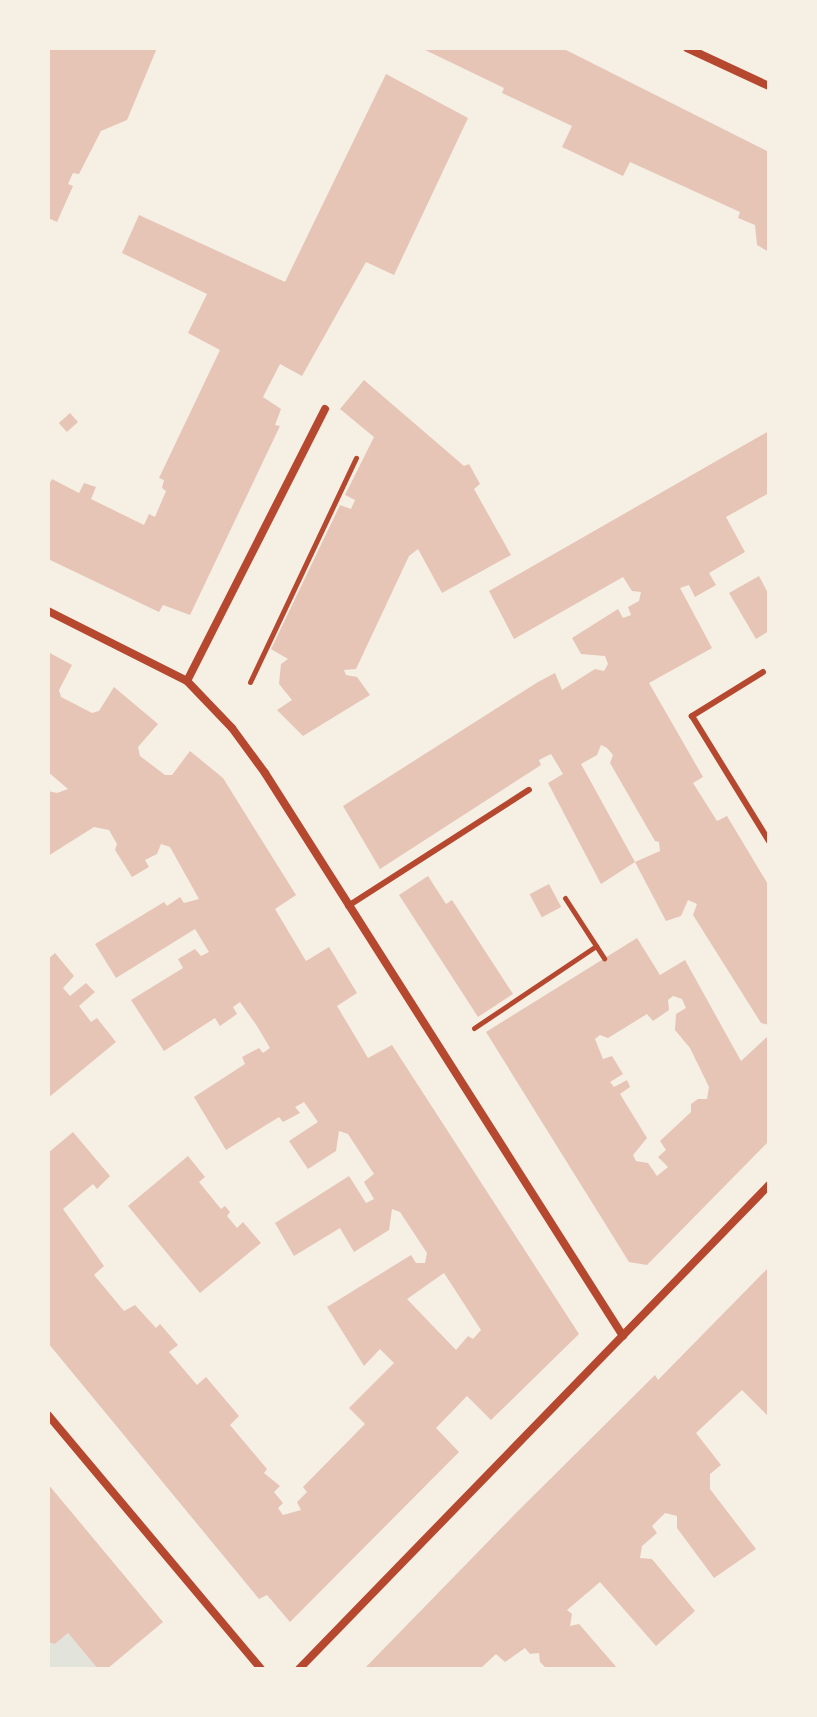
<!DOCTYPE html>
<html>
<head>
<meta charset="utf-8">
<style>
  body { margin:0 }
  #map { position:relative; width:817px; height:1717px; overflow:hidden; background:#f6efe4; font-family:Ubuntu,sans-serif }
  div>[style] { position:absolute }
  [style*='--x'] { left:calc(var(--x)*1px); top:calc(var(--y)*1px); width:calc(var(--w)*1px); rotate:calc(var(--a)*1deg) }
  .green>* { inset:0; background:#e2e4dc }
  .building>* { inset:0; background:#e6c5b7; transform-origin:0 0 }
  .path>* { height:5px; margin:-2.5px; padding:0 2.5px; transform-origin:2.5px; border-radius:2.5px; background:#b5482f }
  .service>* { height:6px; margin:-3px; padding:0 3px; transform-origin:3px; border-radius:3px; background:#b5482f }
  .minor>* { height:8px; margin:-4px; padding:0 4px; transform-origin:4px; border-radius:4px; background:#b5482f }
  span { translate:-50% -50%; white-space:nowrap; text-align:center; line-height:1.15; -webkit-text-stroke:6px #f6efe4; paint-order:stroke }
  .frame { position:absolute; inset:0; border:50px solid #f6efe4; pointer-events:none }
</style>
</head>
<body>
<div id="map">
  <div class="green">
    <i style="clip-path:polygon(68px 1633px,98px 1669px,48px 1669px,48px 1642px,55px 1644px)"></i>
  </div>
  <div class="building">
    <i style="clip-path:polygon(48px 48px,157px 48px,127px 120px,101px 131px,79px 174px,73px 173px,68px 184px,73px 186px,57px 222px,48px 218px)"></i>
    <i style="clip-path:polygon(421px 48px,562px 48px,769px 152px,769px 252px,757px 245px,755px 225px,738px 218px,740px 212px,630px 162px,623px 176px,562px 147px,572px 126px,502px 93px,504px 88px)"></i>
    <i style="clip-path:polygon(386px 74px,468px 118px,394px 275px,366px 262px,302px 376px,280px 364px,263px 397px,281px 409px,275px 425px,280px 426px,190px 615px,163px 605px,159px 612px,48px 559px,48px 486px,52px 479px,79px 493px,84px 483px,96px 487px,91px 499px,144px 525px,149px 514px,155px 517px,166px 491px,162px 488px,164px 480px,159px 478px,220px 350px,188px 333px,207px 294px,122px 253px,139px 215px,285px 282px)"></i>
    <i style="clip-path:polygon(364px 380px,464px 466px,469px 464px,480px 484px,474px 489px,511px 555px,442px 593px,418px 549px,409px 556px,356px 669px,344px 670px,346px 675px,357px 677px,370px 695px,303px 736px,277px 710px,292px 700px,279px 684px,281px 664px,288px 659px,271px 649px,340px 505px,351px 509px,355px 500px,345px 495px,374px 437px,340px 409px)"></i>
    <i style="left:70px;top:413px;width:12px;height:15px;rotate:48deg"></i>
    <i style="clip-path:polygon(769px 431px,769px 493px,726px 517px,745px 552px,709px 573px,716px 585px,695px 597px,689px 585px,680px 588px,712px 648px,649px 683px,703px 777px,693px 783px,717px 821px,727px 816px,769px 886px,769px 1025px,761px 1023px,693px 915px,697px 904px,688px 900px,681px 916px,666px 921px,635px 862px,660px 851px,659px 842px,655px 841px,610px 763px,613px 755px,607px 748px,601px 745px,597px 755px,581px 764px,635px 862px,601px 884px,548px 783px,563px 774px,551px 754px,539px 760px,541px 765px,380px 869px,343px 806px,538px 682px,555px 673px,562px 690px,595px 669px,604px 671px,608px 664px,605px 656px,581px 654px,572px 638px,618px 609px,623px 618px,631px 615px,628px 607px,639px 601px,641px 592px,632px 591px,623px 577px,514px 639px,489px 591px)"></i>
    <i style="clip-path:polygon(759px 576px,769px 595px,769px 631px,756px 639px,729px 593px)"></i>
    <i style="clip-path:polygon(evenodd,48px 652px,72px 665px,59px 690px,61px 697px,92px 713px,99px 711px,114px 687px,158px 724px,138px 747px,140px 756px,165px 775px,172px 775px,190px 751px,223px 778px,296px 895px,275px 909px,306px 961px,329px 947px,357px 993px,337px 1006px,368px 1058px,392px 1045px,579px 1334px,491px 1420px,467px 1396px,436px 1428px,459px 1452px,290px 1622px,267px 1595px,259px 1599px,48px 1343px,48px 1153px,73px 1132px,110px 1176px,97px 1189px,93px 1184px,63px 1209px,104px 1266px,94px 1275px,124px 1311px,135px 1305px,156px 1328px,160px 1324px,178px 1345px,169px 1352px,197px 1385px,206px 1377px,239px 1416px,230px 1425px,267px 1469px,264px 1473px,280px 1486px,274px 1492px,283px 1503px,278px 1508px,283px 1515px,301px 1510px,297px 1502px,307px 1492px,303px 1487px,365px 1424px,349px 1408px,394px 1363px,380px 1349px,364px 1366px,327px 1307px,411px 1255px,416px 1263px,425px 1263px,427px 1253px,400px 1212px,392px 1209px,389px 1230px,354px 1252px,340px 1228px,294px 1256px,275px 1223px,349px 1176px,366px 1203px,374px 1199px,364px 1182px,374px 1174px,348px 1134px,339px 1131px,336px 1151px,308px 1169px,289px 1141px,318px 1122px,304px 1102px,295px 1107px,300px 1113px,283px 1122px,279px 1117px,226px 1150px,194px 1097px,245px 1064px,242px 1057px,259px 1048px,263px 1053px,270px 1048px,257px 1026px,240px 1002px,233px 1007px,237px 1014px,220px 1026px,215px 1018px,164px 1051px,131px 1000px,183px 968px,178px 959px,195px 949px,201px 956px,209px 952px,195px 929px,116px 978px,95px 944px,164px 902px,167px 906px,180px 897px,184px 903px,199px 899px,170px 847px,161px 844px,157px 854px,145px 860px,149px 867px,132px 877px,115px 850px,117px 844px,109px 830px,94px 827px,48px 856px,48px 791px,57px 793px,68px 789px,48px 772px,48px 652px,444px 1273px,481px 1330px,473px 1339px,468px 1336px,456px 1350px,407px 1299px,444px 1273px)"></i>
    <i style="clip-path:polygon(428px 876px,446px 904px,452px 900px,513px 994px,478px 1017px,399px 895px)"></i>
    <i style="left:549px;top:884px;width:26px;height:22px;rotate:62deg"></i>
    <i style="clip-path:polygon(evenodd,637px 938px,660px 975px,685px 960px,741px 1061px,769px 1035px,769px 1141px,647px 1265px,629px 1262px,486px 1032px,637px 938px,673px 996px,682px 999px,686px 1008px,676px 1014px,675px 1030px,690px 1048px,709px 1087px,707px 1099px,698px 1099px,691px 1104px,691px 1112px,660px 1141px,666px 1150px,658px 1157px,668px 1167px,657px 1176px,648px 1163px,636px 1161px,633px 1155px,647px 1138px,620px 1094px,630px 1087px,627px 1080px,614px 1087px,610px 1082px,623px 1074px,612px 1056px,603px 1059px,595px 1039px,600px 1035px,608px 1038px,647px 1014px,653px 1021px,669px 1010px,668px 1000px,673px 996px)"></i>
    <i style="clip-path:polygon(55px 953px,74px 976px,63px 988px,70px 996px,86px 983px,95px 992px,79px 1006px,91px 1022px,97px 1018px,116px 1042px,48px 1098px,48px 959px)"></i>
    <i style="clip-path:polygon(188px 1156px,205px 1177px,199px 1182px,221px 1209px,225px 1206px,230px 1212px,227px 1216px,237px 1228px,243px 1222px,261px 1243px,200px 1293px,128px 1206px)"></i>
    <i style="clip-path:polygon(769px 1267px,769px 1417px,742px 1390px,696px 1433px,721px 1465px,710px 1474px,710px 1489px,756px 1549px,714px 1578px,677px 1528px,677px 1516px,665px 1513px,652px 1526px,657px 1533px,642px 1546px,640px 1558px,652px 1559px,695px 1611px,656px 1646px,600px 1582px,567px 1610px,572px 1614px,570px 1626px,579px 1624px,618px 1669px,547px 1669px,540px 1662px,539px 1653px,530px 1654px,525px 1648px,505px 1662px,496px 1654px,480px 1669px,364px 1669px,515px 1514px,655px 1375px,658px 1380px)"></i>
    <i style="clip-path:polygon(48px 1484px,163px 1622px,107px 1669px,98px 1669px,68px 1633px,55px 1644px,48px 1642px)"></i>
  </div>
  <div class="path">
    <i style="--x:250;--y:682;--w:248;--a:-64.7"></i>
    <i style="--x:565;--y:898;--w:72;--a:57"></i>
    <i style="--x:474;--y:1028;--w:147;--a:-33.9"></i>
  </div>
  <div class="service">
    <i style="--x:763;--y:672;--w:84;--a:148.2"></i>
    <i style="--x:692;--y:716;--w:147;--a:58.4"></i>
    <i style="--x:348;--y:906;--w:215;--a:-32.7"></i>
  </div>
  <div class="minor">
    <i style="--x:687;--y:48;--w:90;--a:24.9"></i>
    <i style="--x:48;--y:611;--w:156;--a:26.7"></i>
    <i style="--x:187;--y:681;--w:65;--a:46.2"></i>
    <i style="--x:232;--y:728;--w:56;--a:53.7"></i>
    <i style="--x:265;--y:773;--w:667;--a:57.55"></i>
    <i style="--x:187;--y:681;--w:305;--a:-63.1"></i>
    <i style="--x:48;--y:1415;--w:331;--a:50"></i>
    <i style="--x:299;--y:1669;--w:675;--a:-45.84"></i>
  </div>
  <div class="frame"></div>
</div>
</body>
</html>
